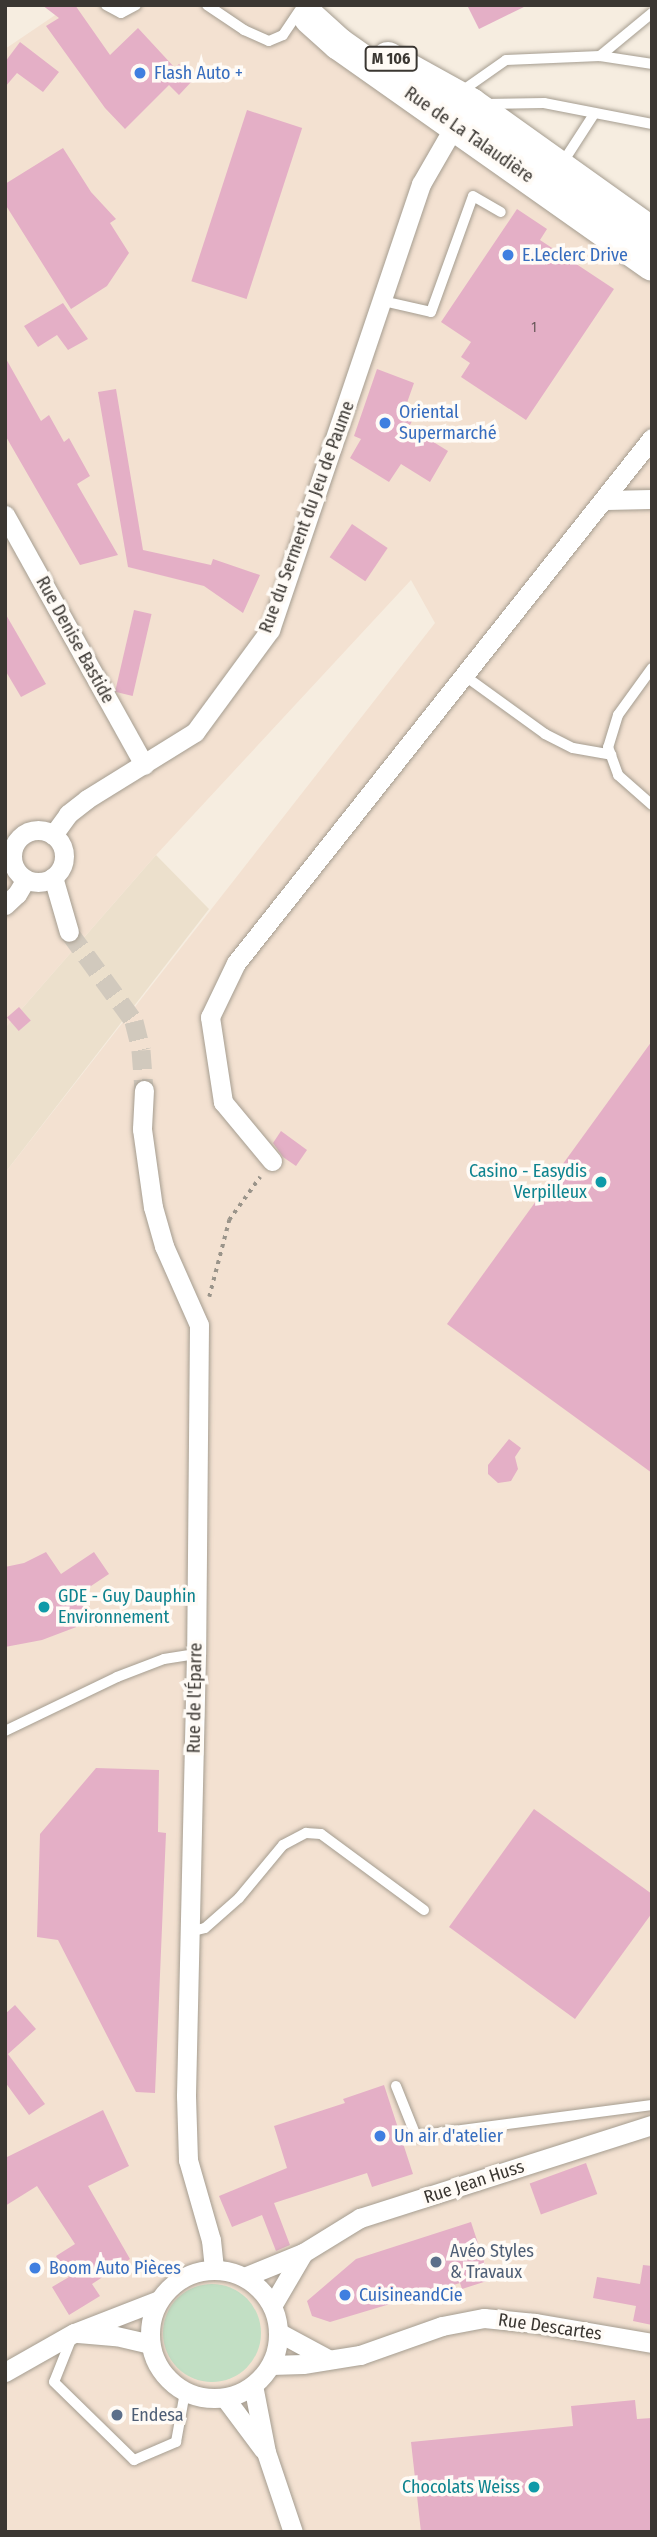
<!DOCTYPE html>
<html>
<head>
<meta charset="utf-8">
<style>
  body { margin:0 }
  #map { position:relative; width:657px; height:2537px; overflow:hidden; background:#f6ede0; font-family:"Fira Sans Condensed",sans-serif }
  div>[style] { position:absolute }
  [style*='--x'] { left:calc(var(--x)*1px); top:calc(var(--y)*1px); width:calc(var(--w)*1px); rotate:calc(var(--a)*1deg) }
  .built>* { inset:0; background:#ece0cc }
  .industrial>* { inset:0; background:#f3e1d1 }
  .green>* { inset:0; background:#c2dfc4 }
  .round { border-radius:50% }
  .building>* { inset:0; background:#e4afc6; transform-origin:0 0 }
  .street-tunnel>* { height:19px; margin-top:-9.5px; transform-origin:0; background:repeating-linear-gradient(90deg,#d1c9bd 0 19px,transparent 0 29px) }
  .path>* { height:3.5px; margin-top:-1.75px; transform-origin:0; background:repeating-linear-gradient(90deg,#9a948a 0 3.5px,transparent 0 8.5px) }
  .roads { filter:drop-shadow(0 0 2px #a59d90) drop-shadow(0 0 2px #a59d90) }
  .lane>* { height:10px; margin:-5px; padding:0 5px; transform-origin:5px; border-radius:5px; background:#fff }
  .street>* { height:19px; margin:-9.5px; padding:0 9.5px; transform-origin:9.5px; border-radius:9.5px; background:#fff }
  .street>.ring { margin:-9.5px; padding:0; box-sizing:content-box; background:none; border:19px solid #fff; border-radius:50% }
  .primary>* { height:32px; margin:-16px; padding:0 16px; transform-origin:16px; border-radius:16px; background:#fff }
  .dots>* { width:19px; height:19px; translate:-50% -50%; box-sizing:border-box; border:4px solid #fffbf6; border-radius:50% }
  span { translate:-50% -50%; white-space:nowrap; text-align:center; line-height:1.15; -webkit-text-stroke:7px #fffbf6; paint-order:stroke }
  .number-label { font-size:14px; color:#655557 }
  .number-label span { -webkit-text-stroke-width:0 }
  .shield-label span { padding:2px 5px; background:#fffbf6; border:2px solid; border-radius:5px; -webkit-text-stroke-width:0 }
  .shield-label { font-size:16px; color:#3b3732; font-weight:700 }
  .shop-label { font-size:18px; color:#366cbe }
  .left { translate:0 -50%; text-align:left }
  .street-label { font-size:18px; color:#3b3732 }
  .culture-label { font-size:18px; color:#0d838f }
  .right { translate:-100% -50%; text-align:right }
  .service-label { font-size:18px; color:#4e5e75 }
  .frame { position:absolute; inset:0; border:7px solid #3b3732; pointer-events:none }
</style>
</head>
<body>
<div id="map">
  <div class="built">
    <i style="clip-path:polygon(156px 855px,209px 909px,5px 1173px,5px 1028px)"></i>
  </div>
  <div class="industrial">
    <i style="clip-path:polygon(70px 5px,312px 5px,652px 278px,652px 2532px,5px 2532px,5px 1173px,435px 623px,411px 580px,156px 855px,5px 1028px,5px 49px)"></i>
  </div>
  <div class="green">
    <i class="round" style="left:163px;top:2284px;width:98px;height:98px"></i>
  </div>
  <div class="building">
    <i style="clip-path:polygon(42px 5px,75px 5px,110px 55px,138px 28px,175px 68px,179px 64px,194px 79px,179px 95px,169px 85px,125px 129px,105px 108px,46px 26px,59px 18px)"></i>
    <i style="clip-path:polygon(467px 5px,528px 5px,479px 29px)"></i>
    <i style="clip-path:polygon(20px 42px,59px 72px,43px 92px,17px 73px,5px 87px,5px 62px)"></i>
    <i style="left:247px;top:110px;width:58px;height:180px;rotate:18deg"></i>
    <i style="clip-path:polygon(63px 148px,91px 192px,116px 219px,110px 223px,129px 253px,107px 286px,71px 309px,5px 204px,5px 184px)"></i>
    <i style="clip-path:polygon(517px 209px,547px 229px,540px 240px,614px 289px,526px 420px,461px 377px,470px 363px,461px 357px,471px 342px,441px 322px)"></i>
    <i style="clip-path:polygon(63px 303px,88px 339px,68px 350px,57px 335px,38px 347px,24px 326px)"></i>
    <i style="clip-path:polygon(5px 357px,41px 421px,49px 415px,64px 442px,69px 438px,90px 476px,77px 484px,118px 555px,80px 565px,5px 435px)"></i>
    <i style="clip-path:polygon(377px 369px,414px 383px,403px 414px,413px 419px,409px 427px,448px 451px,430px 482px,401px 464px,389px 482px,350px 458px,361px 439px,354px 436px)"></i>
    <i style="clip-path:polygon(116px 389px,143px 550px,211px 565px,213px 559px,260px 575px,243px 613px,204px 586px,128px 567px,98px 392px)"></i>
    <i style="left:352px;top:524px;width:43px;height:40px;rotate:34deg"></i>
    <i style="left:134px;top:610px;width:18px;height:84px;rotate:13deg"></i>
    <i style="clip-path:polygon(5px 613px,46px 684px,21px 697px,5px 670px)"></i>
    <i style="left:19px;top:1007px;width:18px;height:16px;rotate:49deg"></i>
    <i style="clip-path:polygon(652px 1041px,652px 1473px,447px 1324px)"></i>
    <i style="clip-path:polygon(281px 1131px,307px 1150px,296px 1166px,283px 1157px,273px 1143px)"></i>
    <i style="clip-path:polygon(509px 1439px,521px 1448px,515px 1457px,518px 1469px,511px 1481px,498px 1483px,488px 1474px,488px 1465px)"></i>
    <i style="clip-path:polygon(46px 1552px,61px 1574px,94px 1552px,109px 1574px,76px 1596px,90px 1617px,79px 1626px,42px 1640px,5px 1647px,5px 1567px,24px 1563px)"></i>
    <i style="clip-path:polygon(96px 1768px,159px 1770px,158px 1832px,166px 1833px,155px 2093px,136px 2092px,58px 1940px,37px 1937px,40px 1834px)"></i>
    <i style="clip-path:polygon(534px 1809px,652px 1894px,652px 1913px,575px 2019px,449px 1927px)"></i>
    <i style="clip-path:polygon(15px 2005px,36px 2029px,8px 2054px,45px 2104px,29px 2115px,5px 2082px,5px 2014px)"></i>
    <i style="clip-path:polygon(384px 2085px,413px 2174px,372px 2187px,367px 2173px,274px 2203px,290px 2245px,276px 2251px,262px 2215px,232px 2227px,219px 2196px,287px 2168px,274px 2126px,345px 2103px,343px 2099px)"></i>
    <i style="clip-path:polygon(103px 2110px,129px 2166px,88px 2186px,130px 2259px,92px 2284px,100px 2296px,69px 2315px,52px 2287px,69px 2277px,56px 2256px,75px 2244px,37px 2186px,5px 2206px,5px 2158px)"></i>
    <i style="left:586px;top:2163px;width:33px;height:60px;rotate:70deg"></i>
    <i style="clip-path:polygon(471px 2222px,490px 2280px,462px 2289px,460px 2283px,330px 2322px,312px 2316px,307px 2301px,356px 2259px)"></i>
    <i style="clip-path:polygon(643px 2265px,652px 2266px,652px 2325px,633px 2321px,636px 2306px,593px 2298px,597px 2277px,640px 2284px)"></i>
    <i style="clip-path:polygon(635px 2400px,637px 2419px,652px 2418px,652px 2532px,421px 2532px,411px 2442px,573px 2426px,571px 2406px)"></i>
  </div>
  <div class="street-tunnel">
    <i style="--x:69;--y:932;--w:110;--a:53.9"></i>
    <i style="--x:134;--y:1021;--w:30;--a:76"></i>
    <i style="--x:141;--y:1050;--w:40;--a:85.7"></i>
  </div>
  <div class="path">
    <i style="--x:209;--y:1297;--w:80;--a:-75.4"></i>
    <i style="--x:229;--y:1220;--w:53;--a:-54.2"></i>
  </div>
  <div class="roads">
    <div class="lane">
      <i style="--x:106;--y:5;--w:17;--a:28"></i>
      <i style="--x:121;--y:13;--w:17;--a:-28"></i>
      <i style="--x:207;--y:5;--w:45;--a:34"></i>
      <i style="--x:244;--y:30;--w:27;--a:24"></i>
      <i style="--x:269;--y:41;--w:15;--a:-23"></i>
      <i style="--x:283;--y:35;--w:30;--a:-56"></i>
      <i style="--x:600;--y:56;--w:67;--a:-39.6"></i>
      <i style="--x:459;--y:93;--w:57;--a:-35.1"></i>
      <i style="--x:506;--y:60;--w:94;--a:-2.4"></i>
      <i style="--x:600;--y:56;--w:53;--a:8.7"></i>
      <i style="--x:485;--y:104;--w:59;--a:-1"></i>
      <i style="--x:544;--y:103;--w:110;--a:11"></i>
      <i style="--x:563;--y:162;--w:57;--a:-57.1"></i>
      <i style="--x:383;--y:301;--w:49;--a:12.9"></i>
      <i style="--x:431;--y:312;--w:123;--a:-70.1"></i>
      <i style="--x:473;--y:196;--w:32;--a:30"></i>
      <i style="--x:652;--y:668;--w:58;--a:125.9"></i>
      <i style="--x:618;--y:715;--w:34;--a:107"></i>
      <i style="--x:608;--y:747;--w:30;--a:70"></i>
      <i style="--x:618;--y:775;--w:45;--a:41.4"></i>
      <i style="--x:465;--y:676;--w:99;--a:35.9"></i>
      <i style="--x:545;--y:734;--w:31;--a:27"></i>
      <i style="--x:573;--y:748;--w:39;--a:10"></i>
      <i style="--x:5;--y:1731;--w:124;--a:-25.7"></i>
      <i style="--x:117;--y:1677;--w:50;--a:-21"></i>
      <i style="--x:164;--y:1659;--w:32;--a:-9"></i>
      <i style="--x:189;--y:1932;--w:16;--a:-14"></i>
      <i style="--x:205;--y:1928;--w:45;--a:-41.4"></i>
      <i style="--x:239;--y:1898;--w:69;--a:-50.3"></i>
      <i style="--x:283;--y:1845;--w:26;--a:-28"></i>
      <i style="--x:306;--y:1833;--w:15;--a:4"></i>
      <i style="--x:321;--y:1834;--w:128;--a:36.4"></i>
      <i style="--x:396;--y:2086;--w:54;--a:68.2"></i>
      <i style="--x:416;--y:2136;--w:238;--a:-7.5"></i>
      <i style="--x:72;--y:2337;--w:48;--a:111.8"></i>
      <i style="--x:54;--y:2382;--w:112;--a:44.3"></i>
      <i style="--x:134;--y:2460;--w:46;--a:-23.2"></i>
      <i style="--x:176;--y:2442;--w:51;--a:-79.8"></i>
    </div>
    <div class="street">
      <i style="--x:605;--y:500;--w:47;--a:-1.2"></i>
      <i style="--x:5;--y:515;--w:286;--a:60.9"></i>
      <i class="ring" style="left:12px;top:830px;width:33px;height:33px"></i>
      <i style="--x:53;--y:835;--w:26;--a:-54"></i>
      <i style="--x:68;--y:814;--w:24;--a:-38"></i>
      <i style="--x:87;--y:799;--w:127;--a:-31.8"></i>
      <i style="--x:195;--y:732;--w:127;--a:-53.7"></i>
      <i style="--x:270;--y:630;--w:471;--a:-71.3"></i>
      <i style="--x:421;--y:184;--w:68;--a:-60"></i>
      <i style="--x:53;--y:877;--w:57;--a:73.8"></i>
      <i style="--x:5;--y:905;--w:16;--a:-43"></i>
      <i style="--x:17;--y:894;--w:17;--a:-59"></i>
      <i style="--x:144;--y:1090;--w:39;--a:93"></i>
      <i style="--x:142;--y:1129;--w:79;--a:82"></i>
      <i style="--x:153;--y:1207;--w:41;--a:74.2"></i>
      <i style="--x:164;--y:1246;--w:86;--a:66.1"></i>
      <i style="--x:199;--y:1325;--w:329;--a:90.5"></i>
      <i style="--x:196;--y:1654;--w:442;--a:91.3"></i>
      <i style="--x:186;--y:2096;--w:64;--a:88.2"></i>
      <i style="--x:188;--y:2160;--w:83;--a:74"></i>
      <i style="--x:211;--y:2240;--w:29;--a:84"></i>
      <i style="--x:272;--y:1161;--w:77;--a:-129.7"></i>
      <i style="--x:223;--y:1102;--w:86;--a:-98.7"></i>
      <i style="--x:210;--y:1017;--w:60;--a:-64.3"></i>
      <i style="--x:236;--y:963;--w:670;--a:-51.61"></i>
      <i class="ring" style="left:150px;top:2270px;width:109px;height:109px"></i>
      <i style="--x:244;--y:2277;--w:64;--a:-22.1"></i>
      <i style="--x:303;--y:2253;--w:67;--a:-31.6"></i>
      <i style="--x:360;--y:2218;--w:306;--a:-17.7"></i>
      <i style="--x:272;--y:2306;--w:61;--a:-59.7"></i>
      <i style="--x:278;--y:2332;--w:57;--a:28.4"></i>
      <i style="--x:78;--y:2333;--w:38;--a:5"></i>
      <i style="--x:116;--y:2336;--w:35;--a:13"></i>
      <i style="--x:271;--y:2365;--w:32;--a:-2"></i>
      <i style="--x:303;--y:2364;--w:58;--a:-9"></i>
      <i style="--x:360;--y:2355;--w:87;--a:-19.5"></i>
      <i style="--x:442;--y:2326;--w:43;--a:-10.8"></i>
      <i style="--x:484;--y:2318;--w:51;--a:5.6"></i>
      <i style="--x:535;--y:2323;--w:119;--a:9.7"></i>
      <i style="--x:5;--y:2372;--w:79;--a:-29.5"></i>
      <i style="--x:74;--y:2333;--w:91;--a:-21.2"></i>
      <i style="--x:253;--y:2385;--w:68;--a:79"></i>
      <i style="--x:266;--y:2452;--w:84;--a:71.4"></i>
      <i style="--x:225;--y:2398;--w:64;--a:53.3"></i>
    </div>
    <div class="primary">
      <i style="--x:310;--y:18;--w:39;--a:42"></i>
      <i style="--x:339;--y:44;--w:383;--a:35.2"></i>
      <i style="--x:388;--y:58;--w:95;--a:29"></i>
      <i style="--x:471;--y:104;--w:222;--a:35.5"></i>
    </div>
  </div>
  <div class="dots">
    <i style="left:140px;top:73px;background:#3f7fe0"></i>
    <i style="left:508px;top:255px;background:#3f7fe0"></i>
    <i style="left:385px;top:423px;background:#3f7fe0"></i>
    <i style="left:601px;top:1182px;background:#0f9aa8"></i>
    <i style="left:44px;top:1607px;background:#0f9aa8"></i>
    <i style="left:380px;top:2136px;background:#3f7fe0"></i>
    <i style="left:436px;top:2262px;background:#5c6f8a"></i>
    <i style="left:35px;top:2268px;background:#3f7fe0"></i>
    <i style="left:345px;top:2295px;background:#3f7fe0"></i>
    <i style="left:117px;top:2415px;background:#5c6f8a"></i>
    <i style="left:534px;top:2487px;background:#0f9aa8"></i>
  </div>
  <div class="number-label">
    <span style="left:534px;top:328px">1</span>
  </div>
  <div class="shield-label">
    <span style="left:391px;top:59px">M 106</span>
  </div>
  <div class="shop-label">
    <span class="left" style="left:154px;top:73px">Flash Auto +</span>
    <span class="left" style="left:522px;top:255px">E.Leclerc Drive</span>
    <span class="left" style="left:399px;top:423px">Oriental<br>Supermarché</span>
    <span class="left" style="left:394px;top:2136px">Un air d'atelier</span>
    <span class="left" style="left:49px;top:2268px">Boom Auto Pièces</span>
    <span class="left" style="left:359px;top:2295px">CuisineandCie</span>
  </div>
  <div class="street-label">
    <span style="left:469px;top:135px;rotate:35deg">Rue de La Talaudière</span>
    <span style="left:307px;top:517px;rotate:-70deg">Rue du Serment du Jeu de Paume</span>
    <span style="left:75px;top:640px;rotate:61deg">Rue Denise Bastide</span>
    <span style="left:195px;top:1698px;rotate:-89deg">Rue de l'Éparre</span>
    <span style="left:474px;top:2182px;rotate:-18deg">Rue Jean Huss</span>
    <span style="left:550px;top:2327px;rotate:8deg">Rue Descartes</span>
  </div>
  <div class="culture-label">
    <span class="right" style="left:587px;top:1182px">Casino - Easydis<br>Verpilleux</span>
    <span class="left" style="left:58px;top:1607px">GDE - Guy Dauphin<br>Environnement</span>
    <span class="right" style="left:520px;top:2487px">Chocolats Weiss</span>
  </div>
  <div class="service-label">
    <span class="left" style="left:450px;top:2262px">Avéo Styles<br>&amp; Travaux</span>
    <span class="left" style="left:131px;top:2415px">Endesa</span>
  </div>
  <div class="frame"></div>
</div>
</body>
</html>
